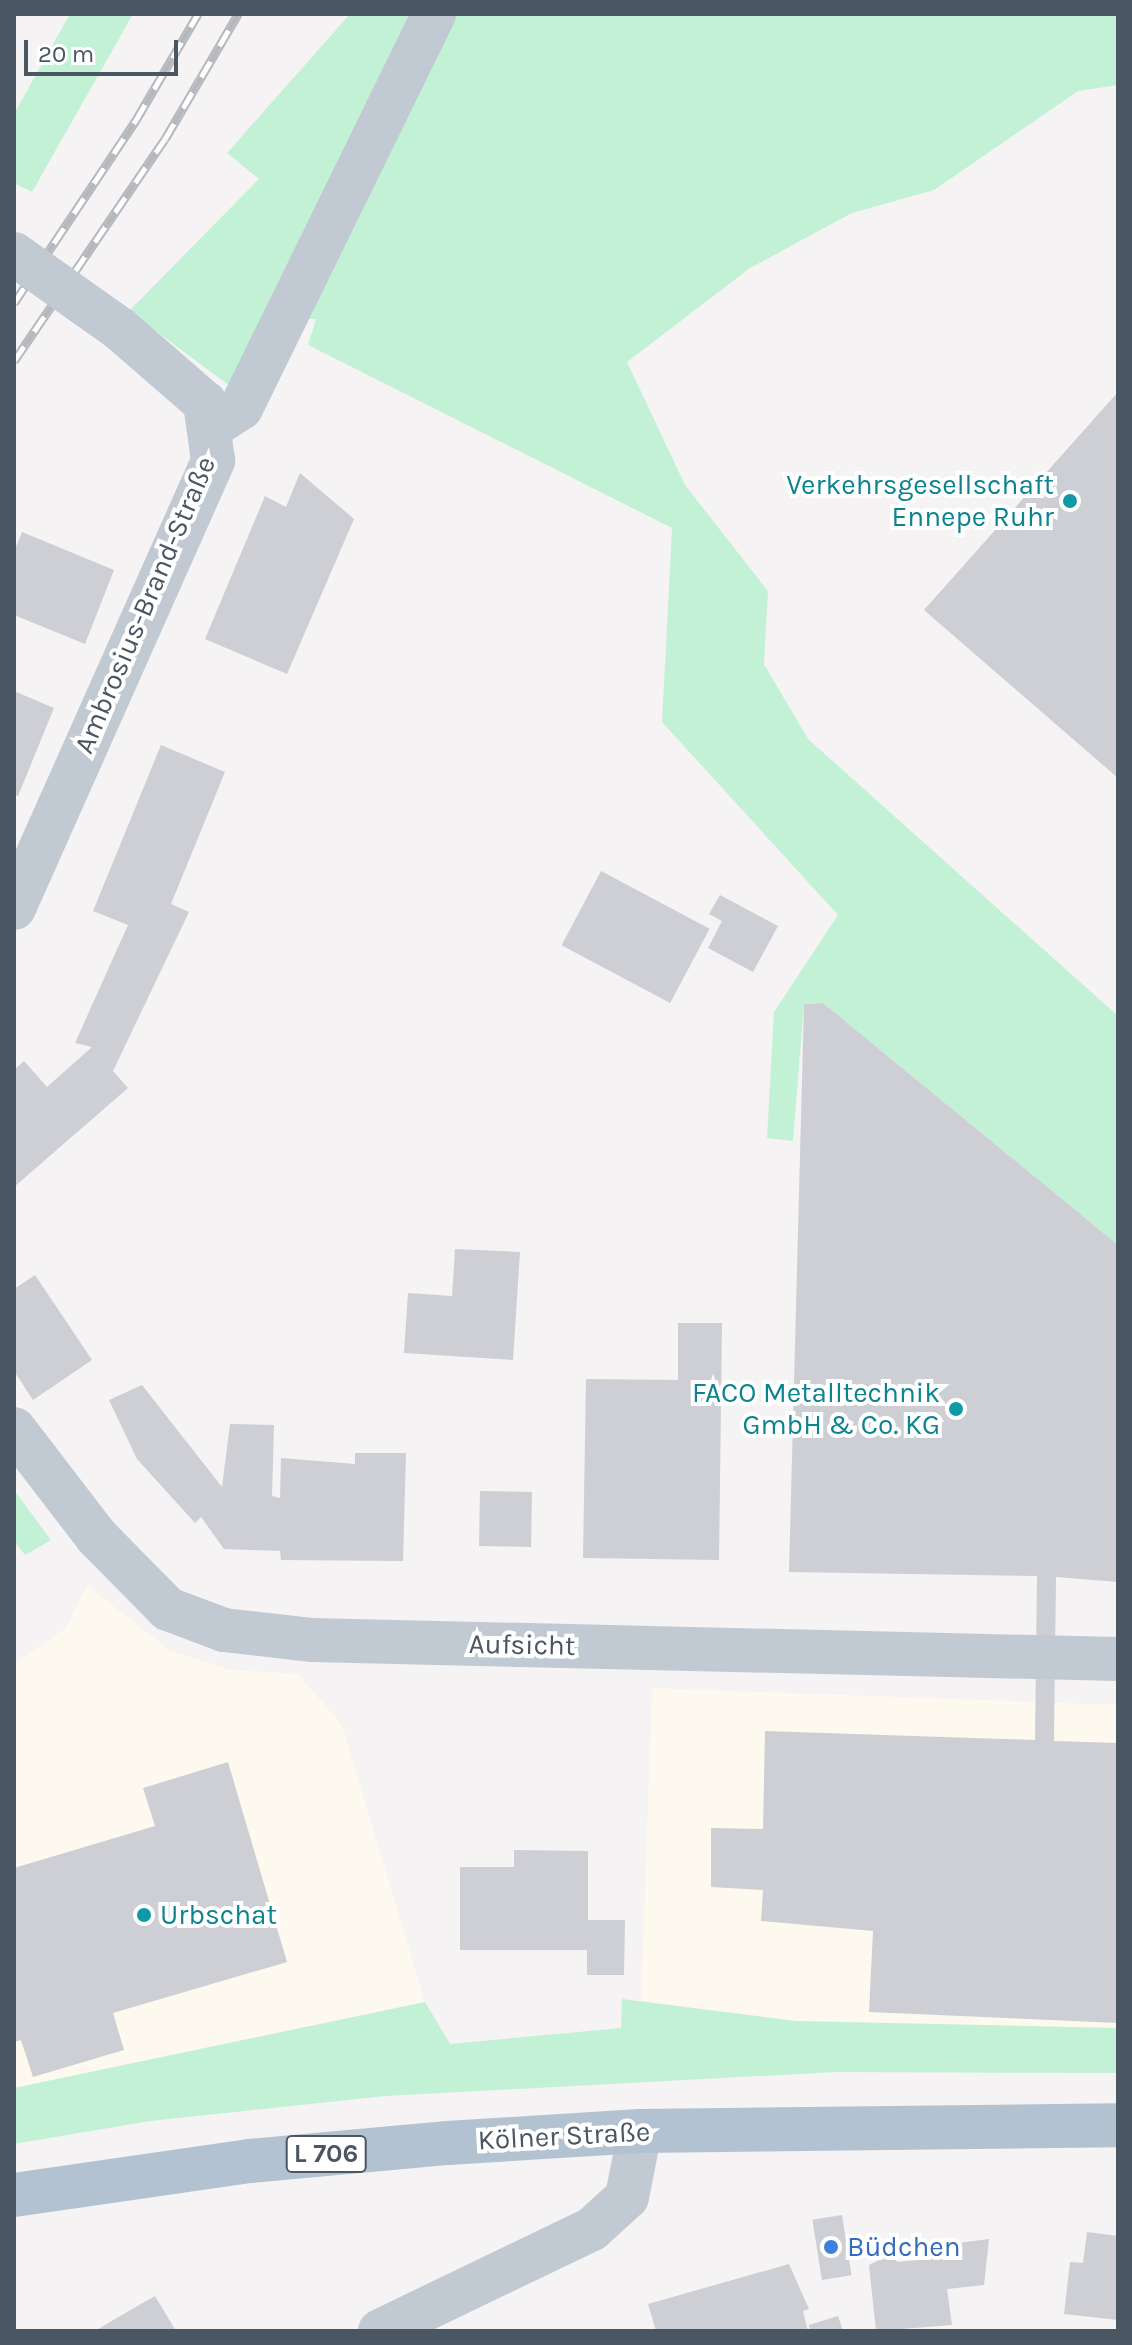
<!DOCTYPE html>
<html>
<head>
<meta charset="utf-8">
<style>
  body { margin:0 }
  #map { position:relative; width:1132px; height:2345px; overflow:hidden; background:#f5f3f3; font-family:Karla,sans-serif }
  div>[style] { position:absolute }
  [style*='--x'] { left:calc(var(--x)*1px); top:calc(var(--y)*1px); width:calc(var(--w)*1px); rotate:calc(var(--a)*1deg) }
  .commercial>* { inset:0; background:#fdf9ef }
  .green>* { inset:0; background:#c3f1d5 }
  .building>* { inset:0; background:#cdcfd5; transform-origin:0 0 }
  .minor>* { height:44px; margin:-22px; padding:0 22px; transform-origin:22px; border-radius:22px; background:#c1cad2 }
  .major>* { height:44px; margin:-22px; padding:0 22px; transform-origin:22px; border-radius:22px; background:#b3c2d1 }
  .rail>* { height:9px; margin-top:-4.5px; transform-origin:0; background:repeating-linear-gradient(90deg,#fff 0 18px,#b5b8bd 0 36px); box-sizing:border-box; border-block:2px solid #b5b8bd }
  .minor-bridge>* { height:44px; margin:-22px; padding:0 22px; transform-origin:22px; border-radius:22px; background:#c1cad2 }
  .dots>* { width:22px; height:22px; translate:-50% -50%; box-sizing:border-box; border:4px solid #fff; border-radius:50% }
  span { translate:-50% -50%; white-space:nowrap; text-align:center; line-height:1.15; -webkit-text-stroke:8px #fff; paint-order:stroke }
  .shield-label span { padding:2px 6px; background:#fff; border:2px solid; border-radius:6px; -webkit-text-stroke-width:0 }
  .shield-label { font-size:26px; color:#4a5661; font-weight:700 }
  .culture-label { font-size:28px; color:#0d838f }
  .right { translate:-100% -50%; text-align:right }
  .left { translate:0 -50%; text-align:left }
  .street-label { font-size:28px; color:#4a5661 }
  .shop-label { font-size:28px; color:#366cbe }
  .frame { position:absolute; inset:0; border:16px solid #4a5661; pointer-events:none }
  .scale { position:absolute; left:24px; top:40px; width:154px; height:36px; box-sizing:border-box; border:4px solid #4a5661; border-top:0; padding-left:10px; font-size:24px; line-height:28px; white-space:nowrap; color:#4a5661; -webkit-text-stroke:6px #fff; paint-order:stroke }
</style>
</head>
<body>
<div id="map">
  <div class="commercial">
    <i style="clip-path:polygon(87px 1585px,169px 1650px,231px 1670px,298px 1674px,342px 1725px,425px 2002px,14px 2088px,14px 1663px,66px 1628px)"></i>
    <i style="clip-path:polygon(652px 1688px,1118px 1705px,1118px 2028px,796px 2021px,641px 2001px)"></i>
  </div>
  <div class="green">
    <i style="clip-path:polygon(70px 14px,133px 14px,32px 192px,14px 183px,14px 114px)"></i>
    <i style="clip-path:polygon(350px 14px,1118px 14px,1118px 85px,1078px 91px,934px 190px,852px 213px,750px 268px,627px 362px,685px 485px,768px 591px,764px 664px,808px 739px,1118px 1016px,1118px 1245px,823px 1003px,804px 1004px,793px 1141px,767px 1138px,774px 1012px,838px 915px,662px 722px,672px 528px,308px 345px,316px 319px,270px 319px,234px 389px,129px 311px,259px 179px,227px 153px)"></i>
    <i style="clip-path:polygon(14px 1490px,51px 1540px,25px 1555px,14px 1541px)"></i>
    <i style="clip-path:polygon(622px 1999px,796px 2021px,1118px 2028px,1118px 2073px,836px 2072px,385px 2096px,150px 2121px,14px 2144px,14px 2088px,425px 2002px,450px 2044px,621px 2028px)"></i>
  </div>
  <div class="building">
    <i style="clip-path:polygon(1118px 392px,1118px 778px,924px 610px)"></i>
    <i style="clip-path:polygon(300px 473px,354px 519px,287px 674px,205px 639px,265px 496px,286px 507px)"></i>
    <i style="clip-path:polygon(22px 532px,114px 570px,85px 644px,14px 615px,14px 552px)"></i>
    <i style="clip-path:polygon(14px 691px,54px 708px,18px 796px,14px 794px)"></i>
    <i style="clip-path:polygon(161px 745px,225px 772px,171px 904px,189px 912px,113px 1071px,128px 1088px,14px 1187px,14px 1070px,24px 1061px,47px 1087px,92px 1047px,75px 1043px,128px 925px,93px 911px)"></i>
    <i style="left:601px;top:871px;width:123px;height:84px;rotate:28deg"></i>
    <i style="clip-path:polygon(720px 895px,778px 926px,753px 972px,708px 948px,722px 921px,709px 914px)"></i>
    <i style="clip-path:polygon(823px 1003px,1118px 1245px,1118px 1582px,1056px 1577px,1054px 1741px,1118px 1743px,1118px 2023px,869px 2012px,873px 1931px,761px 1921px,763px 1890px,711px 1887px,711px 1828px,763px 1829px,765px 1731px,1035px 1740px,1037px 1576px,789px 1572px,804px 1004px)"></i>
    <i style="clip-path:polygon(455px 1249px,520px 1252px,513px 1360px,404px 1353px,408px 1293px,452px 1296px)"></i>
    <i style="clip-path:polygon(35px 1275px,92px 1360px,33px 1400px,14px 1371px,14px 1289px)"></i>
    <i style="clip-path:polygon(678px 1323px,722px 1323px,719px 1560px,583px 1558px,586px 1379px,678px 1380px)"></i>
    <i style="clip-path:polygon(142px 1385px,222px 1487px,230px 1424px,274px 1425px,272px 1496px,280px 1498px,281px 1458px,355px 1464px,355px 1453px,406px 1453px,403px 1561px,281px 1560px,280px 1551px,224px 1549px,201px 1517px,195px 1523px,137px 1459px,109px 1400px)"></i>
    <i style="left:480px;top:1491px;width:52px;height:55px;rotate:1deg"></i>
    <i style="clip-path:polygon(228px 1762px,287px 1962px,113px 2013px,124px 2050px,33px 2077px,21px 2040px,14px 2042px,14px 1868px,155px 1826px,143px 1788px)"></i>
    <i style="clip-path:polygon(514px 1850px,588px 1851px,588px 1920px,625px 1920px,624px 1975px,587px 1975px,587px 1950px,460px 1950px,460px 1867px,514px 1867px)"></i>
    <i style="left:842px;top:2215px;width:61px;height:30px;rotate:81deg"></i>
    <i style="clip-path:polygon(1087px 2232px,1118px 2236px,1118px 2320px,1064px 2314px,1070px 2262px,1083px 2263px)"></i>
    <i style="clip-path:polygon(989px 2239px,984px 2285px,947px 2289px,952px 2325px,876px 2331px,869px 2265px,889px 2255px,898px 2262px,944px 2257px,943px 2245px)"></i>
    <i style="clip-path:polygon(789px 2264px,809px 2309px,803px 2311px,808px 2331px,656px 2331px,648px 2304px)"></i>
    <i style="clip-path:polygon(155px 2296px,176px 2331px,95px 2331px,115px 2319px)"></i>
    <i style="clip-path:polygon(838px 2316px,843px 2331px,810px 2331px,809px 2325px)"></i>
  </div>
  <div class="minor">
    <i style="--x:213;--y:426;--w:33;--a:-33"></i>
    <i style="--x:241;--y:408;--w:439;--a:-63.9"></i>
    <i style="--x:14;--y:908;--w:490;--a:-66"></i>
    <i style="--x:213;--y:460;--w:58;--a:-98"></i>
    <i style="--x:205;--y:403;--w:113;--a:-139"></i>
    <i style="--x:14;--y:1429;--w:135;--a:52.5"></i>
    <i style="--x:96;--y:1536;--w:103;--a:45.4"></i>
    <i style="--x:168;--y:1609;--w:60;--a:20.6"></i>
    <i style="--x:224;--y:1630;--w:89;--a:6.5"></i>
    <i style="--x:312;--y:1640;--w:806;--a:1.35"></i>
    <i style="--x:380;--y:2331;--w:235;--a:-25.7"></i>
    <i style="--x:592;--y:2229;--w:47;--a:-42.4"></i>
    <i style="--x:627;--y:2197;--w:67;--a:-78.9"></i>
  </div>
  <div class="major">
    <i style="--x:14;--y:2195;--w:238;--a:-8.2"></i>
    <i style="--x:250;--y:2161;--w:199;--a:-5.2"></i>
    <i style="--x:448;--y:2143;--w:192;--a:-3.6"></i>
    <i style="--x:640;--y:2131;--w:478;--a:-0.7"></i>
  </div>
  <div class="rail">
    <i style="--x:14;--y:303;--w:220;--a:-56.3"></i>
    <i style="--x:136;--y:120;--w:123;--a:-59.7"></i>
    <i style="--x:14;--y:361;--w:268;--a:-55.8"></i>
    <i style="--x:165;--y:139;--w:145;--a:-59.7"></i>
  </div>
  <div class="minor-bridge">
    <i style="--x:14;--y:254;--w:130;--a:35.3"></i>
  </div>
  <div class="dots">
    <i style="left:1070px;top:501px;background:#0f9aa8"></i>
    <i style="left:956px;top:1409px;background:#0f9aa8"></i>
    <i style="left:144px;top:1915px;background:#0f9aa8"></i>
    <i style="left:831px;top:2247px;background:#3f7fe0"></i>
  </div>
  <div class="shield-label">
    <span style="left:326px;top:2154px">L 706</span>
  </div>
  <div class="culture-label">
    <span class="right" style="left:1054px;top:501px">Verkehrsgesellschaft<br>Ennepe Ruhr</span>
    <span class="right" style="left:940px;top:1409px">FACO Metalltechnik<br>GmbH &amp; Co. KG</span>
    <span class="left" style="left:160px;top:1915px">Urbschat</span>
  </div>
  <div class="street-label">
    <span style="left:145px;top:605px;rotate:-67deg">Ambrosius-Brand-Straße</span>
    <span style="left:522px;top:1645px;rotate:1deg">Aufsicht</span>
    <span style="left:564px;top:2136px;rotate:-3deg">Kölner Straße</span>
  </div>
  <div class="shop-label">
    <span class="left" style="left:847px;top:2247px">Büdchen</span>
  </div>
  <div class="frame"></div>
  <div class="scale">20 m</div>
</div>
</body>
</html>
